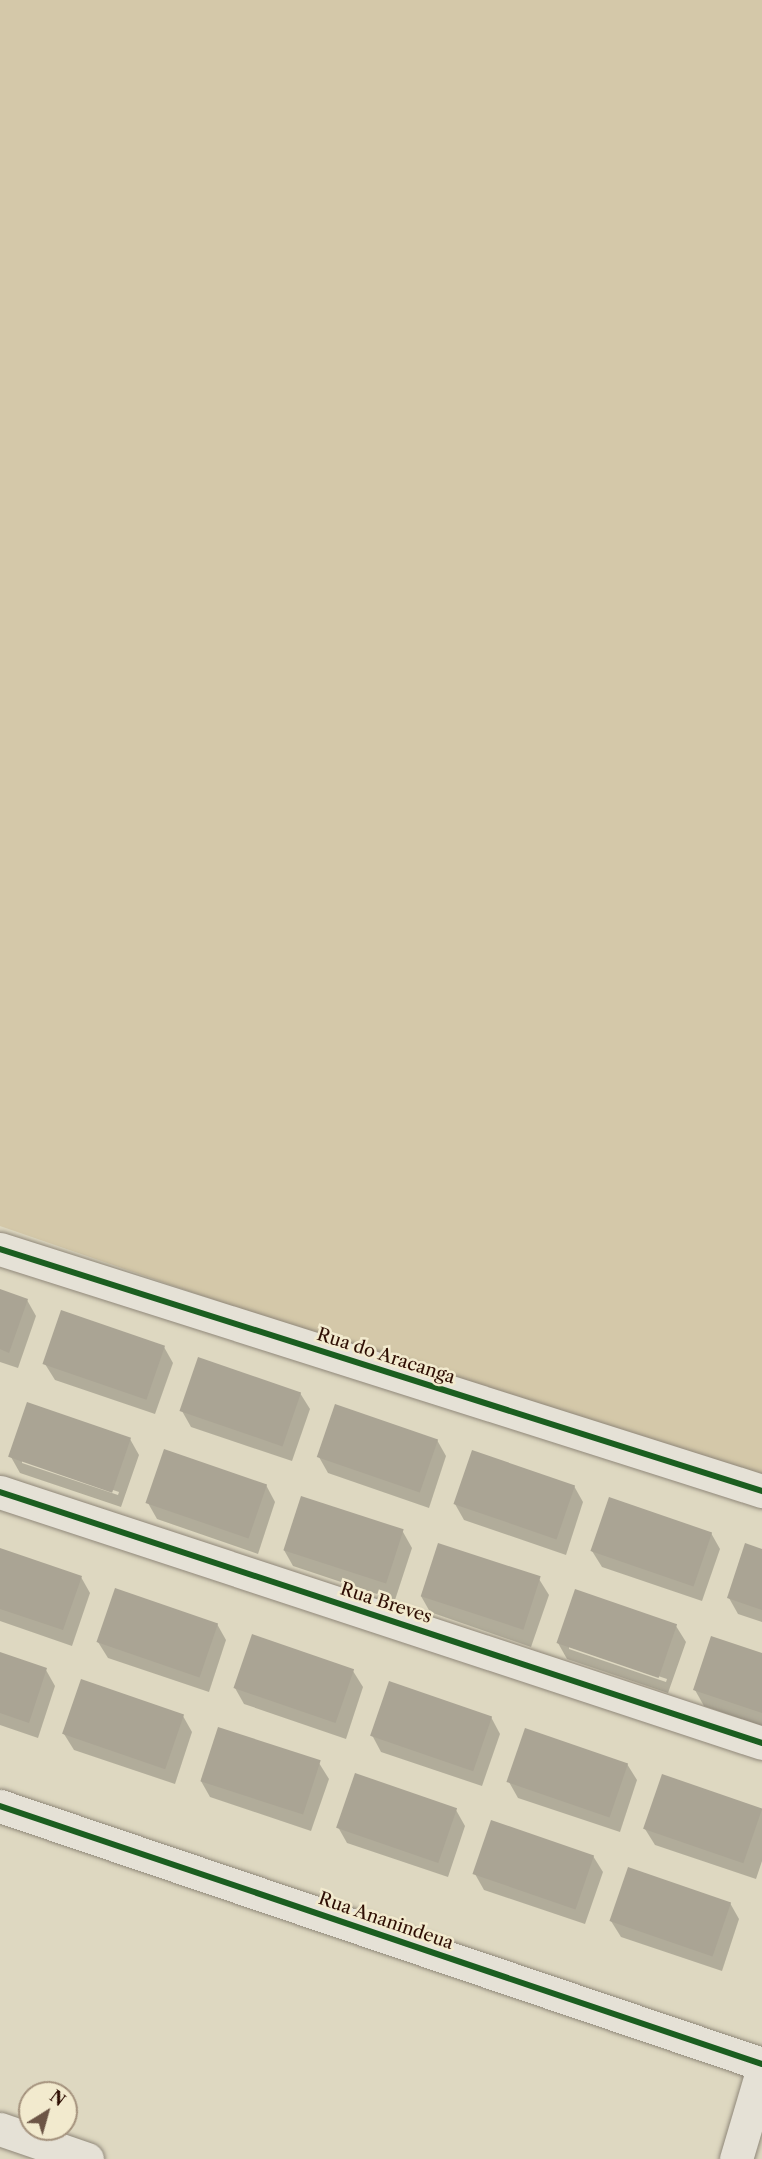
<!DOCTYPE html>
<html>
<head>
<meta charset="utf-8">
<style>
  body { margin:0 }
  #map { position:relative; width:762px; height:2159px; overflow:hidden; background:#ded8c1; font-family:"Libre Caslon Text",serif }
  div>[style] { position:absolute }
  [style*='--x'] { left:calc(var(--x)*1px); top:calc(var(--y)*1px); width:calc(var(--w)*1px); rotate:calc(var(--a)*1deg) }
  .green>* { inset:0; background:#d4c8a9 }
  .shadow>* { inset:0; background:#0003 }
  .building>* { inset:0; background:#aaa494; transform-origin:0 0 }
  .roads { filter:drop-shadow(0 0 2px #8f8779) drop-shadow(0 0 2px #8f8779) }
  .minor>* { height:33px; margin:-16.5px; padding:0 16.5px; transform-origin:16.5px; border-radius:16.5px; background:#e5e1d6 }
  .cycleway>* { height:6px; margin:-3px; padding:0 3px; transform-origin:3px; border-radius:3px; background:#1b5e20 }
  span { translate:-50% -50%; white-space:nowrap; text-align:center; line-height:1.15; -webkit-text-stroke:5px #f2eace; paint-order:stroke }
  .street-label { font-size:18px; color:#2e0e03 }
  .north { position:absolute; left:18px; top:2081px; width:60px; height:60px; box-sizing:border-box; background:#f2eace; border:2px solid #a4927d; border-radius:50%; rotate:37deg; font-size:16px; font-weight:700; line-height:24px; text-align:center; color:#2e0e03 }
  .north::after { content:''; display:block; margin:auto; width:21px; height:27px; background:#6c5546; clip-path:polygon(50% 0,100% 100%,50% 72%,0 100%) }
</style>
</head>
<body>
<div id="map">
  <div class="green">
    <i style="clip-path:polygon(0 0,762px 0,762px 1489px,0 1226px)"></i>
  </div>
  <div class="shadow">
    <i style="clip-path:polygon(0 1291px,27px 1300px,36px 1316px,18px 1368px,0 1362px)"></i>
    <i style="clip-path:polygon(164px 1347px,173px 1363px,155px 1414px,55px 1380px,45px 1364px)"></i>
    <i style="clip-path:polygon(300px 1393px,310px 1409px,292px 1461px,191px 1427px,182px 1411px)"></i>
    <i style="clip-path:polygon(evenodd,130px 1439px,139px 1455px,121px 1507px,20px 1473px,11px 1457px,130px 1439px,22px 1459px,119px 1492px,118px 1495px,22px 1463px,22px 1459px)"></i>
    <i style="clip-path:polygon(437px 1440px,446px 1456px,429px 1508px,328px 1473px,319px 1457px)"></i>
    <i style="clip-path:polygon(266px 1485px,275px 1502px,258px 1554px,157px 1519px,148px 1503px)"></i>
    <i style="clip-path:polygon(574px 1486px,583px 1502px,566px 1555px,464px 1520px,455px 1504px)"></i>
    <i style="clip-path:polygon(403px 1532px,412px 1548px,395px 1600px,293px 1566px,284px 1550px)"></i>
    <i style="clip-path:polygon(711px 1533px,720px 1549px,702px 1601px,602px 1567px,592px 1551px)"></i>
    <i style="clip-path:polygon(0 1550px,81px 1577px,90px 1593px,72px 1646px,0 1621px)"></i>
    <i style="clip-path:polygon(762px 1551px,762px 1622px,738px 1614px,729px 1598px)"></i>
    <i style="clip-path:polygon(539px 1579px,549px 1595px,531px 1647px,430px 1612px,421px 1596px)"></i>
    <i style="clip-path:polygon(217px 1624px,226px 1640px,209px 1692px,108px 1658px,98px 1642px)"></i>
    <i style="clip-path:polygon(evenodd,676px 1626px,686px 1642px,668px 1693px,567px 1659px,558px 1643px,676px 1626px,569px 1646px,667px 1679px,666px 1682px,569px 1649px,569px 1646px)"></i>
    <i style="clip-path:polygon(0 1654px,46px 1670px,55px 1686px,38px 1738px,0 1725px)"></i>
    <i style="clip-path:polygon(762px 1655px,762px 1726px,704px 1706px,695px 1690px)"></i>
    <i style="clip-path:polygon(353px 1671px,363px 1687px,346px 1739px,244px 1704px,235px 1688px)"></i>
    <i style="clip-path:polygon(183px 1716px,192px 1732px,175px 1784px,74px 1750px,64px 1734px)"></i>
    <i style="clip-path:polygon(491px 1717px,500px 1734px,482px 1786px,381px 1752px,372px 1735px)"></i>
    <i style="clip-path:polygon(219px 1729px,319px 1763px,329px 1779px,311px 1831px,210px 1797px,201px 1781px)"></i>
    <i style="clip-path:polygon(627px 1764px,637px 1780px,620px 1832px,518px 1798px,509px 1782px)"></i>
    <i style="clip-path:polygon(663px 1776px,762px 1810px,762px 1861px,756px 1879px,655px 1845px,645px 1829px)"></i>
    <i style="clip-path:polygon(456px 1810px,465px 1826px,448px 1877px,347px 1843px,338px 1827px)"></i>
    <i style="clip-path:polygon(593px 1856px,603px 1872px,585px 1924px,484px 1890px,475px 1874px)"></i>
    <i style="clip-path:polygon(730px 1903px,739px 1919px,722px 1971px,621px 1937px,611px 1921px)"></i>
  </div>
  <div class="building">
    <i style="clip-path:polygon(0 1289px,28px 1299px,9px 1353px,0 1349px)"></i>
    <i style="left:61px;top:1310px;width:110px;height:57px;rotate:19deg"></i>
    <i style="left:198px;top:1357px;width:109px;height:57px;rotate:19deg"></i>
    <i style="left:27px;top:1402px;width:110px;height:58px;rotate:19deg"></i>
    <i style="left:335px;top:1404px;width:109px;height:56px;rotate:19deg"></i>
    <i style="left:164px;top:1449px;width:109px;height:57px;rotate:19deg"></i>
    <i style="left:472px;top:1450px;width:109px;height:57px;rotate:19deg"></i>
    <i style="left:301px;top:1496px;width:108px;height:57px;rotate:18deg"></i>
    <i style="left:609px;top:1497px;width:109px;height:57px;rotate:19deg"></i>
    <i style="left:438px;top:1543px;width:108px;height:56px;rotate:18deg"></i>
    <i style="clip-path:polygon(745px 1543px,762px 1549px,762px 1610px,727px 1598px)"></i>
    <i style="clip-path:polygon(0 1548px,82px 1576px,63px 1630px,0 1609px)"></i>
    <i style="left:115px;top:1588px;width:109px;height:57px;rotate:19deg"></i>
    <i style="left:575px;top:1589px;width:108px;height:57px;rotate:19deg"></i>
    <i style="left:252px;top:1634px;width:108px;height:57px;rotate:19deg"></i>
    <i style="clip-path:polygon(711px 1636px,762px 1653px,762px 1713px,693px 1690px)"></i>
    <i style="clip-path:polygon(0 1652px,47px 1668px,29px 1723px,0 1713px)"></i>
    <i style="left:81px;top:1679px;width:109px;height:58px;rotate:19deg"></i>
    <i style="left:389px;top:1681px;width:109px;height:58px;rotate:19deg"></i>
    <i style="left:218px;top:1727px;width:108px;height:57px;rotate:18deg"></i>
    <i style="left:525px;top:1728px;width:109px;height:57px;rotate:19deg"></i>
    <i style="left:355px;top:1773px;width:108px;height:58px;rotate:19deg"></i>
    <i style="left:662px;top:1774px;width:106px;height:58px;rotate:19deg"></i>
    <i style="left:491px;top:1820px;width:109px;height:57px;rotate:19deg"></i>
    <i style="left:628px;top:1867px;width:109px;height:57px;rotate:19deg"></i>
  </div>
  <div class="roads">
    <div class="minor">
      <i style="--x:0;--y:1249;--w:800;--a:17.62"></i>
      <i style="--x:0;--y:1492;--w:802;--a:18.23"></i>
      <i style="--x:0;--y:1806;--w:804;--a:18.71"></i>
      <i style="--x:0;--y:2129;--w:92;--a:19"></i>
      <i style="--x:736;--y:2159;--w:92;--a:-73.5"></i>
    </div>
  </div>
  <div class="cycleway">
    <i style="--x:0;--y:1249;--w:800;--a:17.62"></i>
    <i style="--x:0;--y:1492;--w:802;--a:18.23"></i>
    <i style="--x:0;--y:1806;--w:804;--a:18.71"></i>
  </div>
  <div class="street-label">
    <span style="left:386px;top:1356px;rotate:18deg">Rua do Aracanga</span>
    <span style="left:386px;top:1603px;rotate:18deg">Rua Breves</span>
    <span style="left:386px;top:1921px;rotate:19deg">Rua Ananindeua</span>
  </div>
  <div class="north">N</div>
</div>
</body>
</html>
